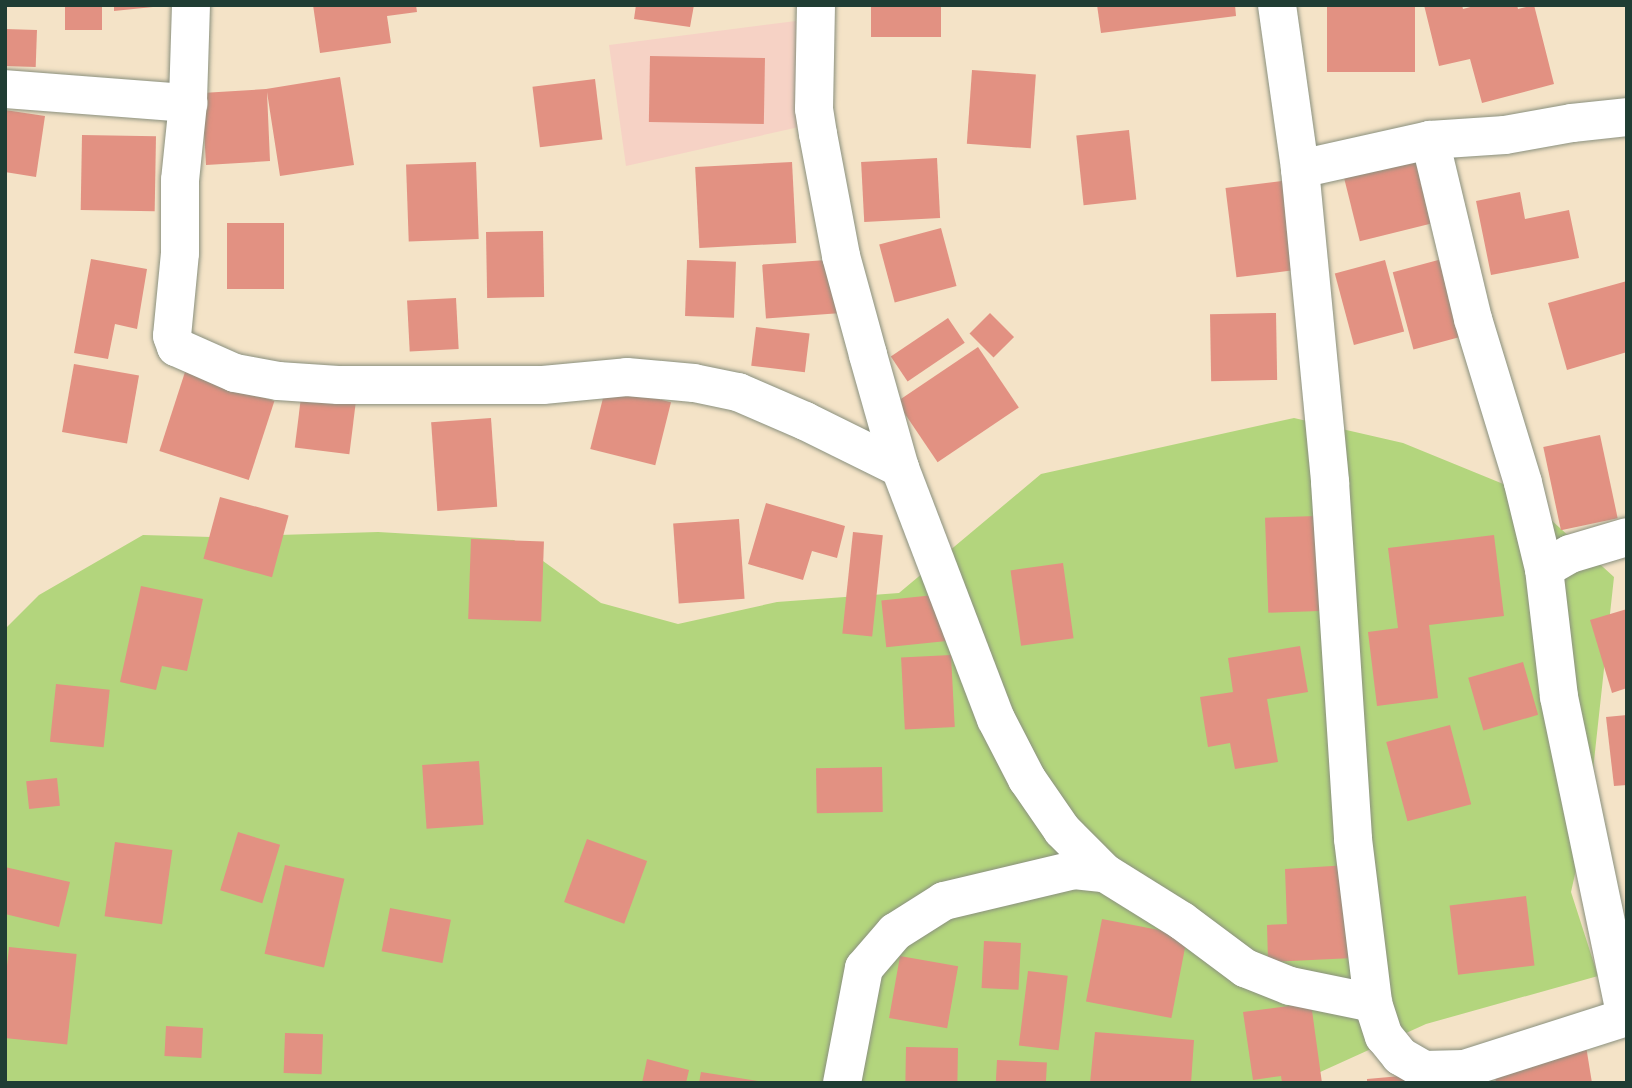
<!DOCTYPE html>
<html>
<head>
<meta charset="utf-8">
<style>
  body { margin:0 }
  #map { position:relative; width:1632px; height:1088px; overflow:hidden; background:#f4e3c7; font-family:Kalam,sans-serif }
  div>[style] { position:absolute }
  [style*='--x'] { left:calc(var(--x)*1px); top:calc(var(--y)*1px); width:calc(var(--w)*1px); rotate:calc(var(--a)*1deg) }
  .built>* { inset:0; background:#f6d2c5 }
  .green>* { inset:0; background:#b3d57d }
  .building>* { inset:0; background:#e29182; transform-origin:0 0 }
  .roads { filter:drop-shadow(0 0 2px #8a907e) drop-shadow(0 0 2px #8a907e) }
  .minor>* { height:38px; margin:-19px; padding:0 19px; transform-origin:19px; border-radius:19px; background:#fff }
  span { translate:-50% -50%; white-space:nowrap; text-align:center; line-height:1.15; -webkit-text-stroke:5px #fcf5e5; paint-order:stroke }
  .frame { position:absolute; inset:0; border:7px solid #1f3d34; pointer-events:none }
</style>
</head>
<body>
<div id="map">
  <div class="built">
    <i style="clip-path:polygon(796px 21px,799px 127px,626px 166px,609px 45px)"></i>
  </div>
  <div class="green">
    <i style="clip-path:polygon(1294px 418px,1403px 443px,1518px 490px,1614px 577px,1588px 816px,1571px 892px,1598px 976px,1426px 1024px,1296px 1083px,5px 1083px,5px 629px,39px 595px,143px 535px,211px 537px,378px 532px,514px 540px,601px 603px,678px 624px,777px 602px,899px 593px,1041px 474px)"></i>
  </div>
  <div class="building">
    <i style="left:65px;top:5px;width:37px;height:25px"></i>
    <i style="clip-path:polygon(114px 5px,153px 5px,153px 7px,114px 11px)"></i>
    <i style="clip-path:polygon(313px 5px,416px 5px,417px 12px,387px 16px,391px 43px,320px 53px)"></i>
    <i style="clip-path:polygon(636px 5px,694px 5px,690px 27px,634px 19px)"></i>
    <i style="left:871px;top:5px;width:70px;height:32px"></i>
    <i style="clip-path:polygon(1097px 5px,1235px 5px,1236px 16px,1101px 33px)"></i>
    <i style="left:1327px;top:5px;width:88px;height:67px"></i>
    <i style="clip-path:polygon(1424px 5px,1462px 5px,1463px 9px,1478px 5px,1517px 5px,1518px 9px,1534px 5px,1554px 84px,1482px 103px,1470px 59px,1439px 66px)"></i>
    <i style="left:5px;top:29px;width:32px;height:37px;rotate:2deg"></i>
    <i style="left:650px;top:56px;width:115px;height:66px;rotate:1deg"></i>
    <i style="left:972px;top:70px;width:64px;height:74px;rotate:4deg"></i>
    <i style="clip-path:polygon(340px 77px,354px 165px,280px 176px,267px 92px,270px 161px,206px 165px,202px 93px,266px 89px)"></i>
    <i style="left:595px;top:79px;width:61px;height:63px;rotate:83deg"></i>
    <i style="clip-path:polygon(5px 110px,45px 116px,36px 177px,5px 172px)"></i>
    <i style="left:1129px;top:130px;width:70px;height:53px;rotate:84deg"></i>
    <i style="left:82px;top:135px;width:74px;height:75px;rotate:1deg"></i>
    <i style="left:1421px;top:156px;width:68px;height:80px;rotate:76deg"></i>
    <i style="left:937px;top:158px;width:60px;height:76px;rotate:87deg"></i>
    <i style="left:476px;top:162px;width:77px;height:70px;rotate:88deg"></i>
    <i style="left:792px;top:162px;width:81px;height:97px;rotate:87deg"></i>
    <i style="left:1290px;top:180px;width:90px;height:65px;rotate:83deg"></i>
    <i style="clip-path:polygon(1520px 192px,1525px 219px,1569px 210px,1579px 258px,1491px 275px,1476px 201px)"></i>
    <i style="left:227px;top:223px;width:57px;height:66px"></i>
    <i style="left:941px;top:228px;width:60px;height:64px;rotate:75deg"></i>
    <i style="left:543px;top:231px;width:66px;height:57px;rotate:89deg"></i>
    <i style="clip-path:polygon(91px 259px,147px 269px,137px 329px,115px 324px,108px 359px,74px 353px)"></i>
    <i style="left:841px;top:259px;width:54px;height:79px;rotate:86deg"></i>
    <i style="left:1442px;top:259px;width:80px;height:51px;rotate:75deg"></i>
    <i style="left:687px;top:260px;width:49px;height:56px;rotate:2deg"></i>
    <i style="left:1385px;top:260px;width:74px;height:52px;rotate:75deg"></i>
    <i style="clip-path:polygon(1627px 281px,1627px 352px,1567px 370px,1548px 303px)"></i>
    <i style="left:456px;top:298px;width:51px;height:49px;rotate:87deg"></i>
    <i style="left:990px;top:313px;width:34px;height:29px;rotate:45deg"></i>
    <i style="left:1276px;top:313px;width:67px;height:66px;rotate:89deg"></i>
    <i style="left:948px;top:318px;width:30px;height:69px;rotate:56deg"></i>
    <i style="left:756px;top:327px;width:54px;height:39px;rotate:7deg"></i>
    <i style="left:978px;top:347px;width:73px;height:98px;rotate:56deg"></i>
    <i style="left:74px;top:364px;width:66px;height:69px;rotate:10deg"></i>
    <i style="left:185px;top:372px;width:94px;height:83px;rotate:18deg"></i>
    <i style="left:606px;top:386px;width:67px;height:65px;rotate:14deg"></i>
    <i style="left:301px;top:397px;width:55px;height:51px;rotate:7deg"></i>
    <i style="left:491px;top:418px;width:89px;height:60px;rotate:86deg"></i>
    <i style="left:1600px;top:435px;width:85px;height:58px;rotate:78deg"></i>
    <i style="left:220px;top:497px;width:71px;height:64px;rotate:15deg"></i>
    <i style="clip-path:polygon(766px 503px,845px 526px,837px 558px,812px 551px,803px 580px,748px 564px)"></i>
    <i style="left:1316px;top:516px;width:95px;height:51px;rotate:88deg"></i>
    <i style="left:739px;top:519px;width:80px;height:66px;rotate:86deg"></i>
    <i style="left:853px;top:532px;width:30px;height:102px;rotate:6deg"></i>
    <i style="clip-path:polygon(1494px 535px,1504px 616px,1429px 625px,1438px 698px,1377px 706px,1368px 632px,1398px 628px,1388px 548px)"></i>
    <i style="left:471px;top:539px;width:73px;height:80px;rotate:2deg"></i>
    <i style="left:1063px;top:563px;width:76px;height:53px;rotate:82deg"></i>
    <i style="clip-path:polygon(141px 586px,203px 599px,187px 671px,162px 666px,156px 690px,120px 682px)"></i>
    <i style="left:944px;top:594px;width:47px;height:63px;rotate:84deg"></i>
    <i style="clip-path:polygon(1627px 609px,1627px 688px,1612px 693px,1590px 620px)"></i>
    <i style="clip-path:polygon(1300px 646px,1308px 692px,1267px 699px,1278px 762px,1235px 769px,1230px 743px,1208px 747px,1200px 697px,1233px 692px,1228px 658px)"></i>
    <i style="left:951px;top:655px;width:72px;height:50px;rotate:87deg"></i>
    <i style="left:1523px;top:662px;width:55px;height:57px;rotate:74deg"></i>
    <i style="left:56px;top:684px;width:54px;height:58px;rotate:6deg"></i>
    <i style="clip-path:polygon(1627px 715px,1627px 785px,1614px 786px,1606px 717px)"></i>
    <i style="left:1450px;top:725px;width:82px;height:66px;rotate:75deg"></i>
    <i style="left:479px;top:761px;width:64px;height:57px;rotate:86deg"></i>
    <i style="left:882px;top:767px;width:45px;height:66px;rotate:89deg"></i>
    <i style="left:57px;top:778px;width:28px;height:31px;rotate:84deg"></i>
    <i style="left:238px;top:832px;width:44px;height:61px;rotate:17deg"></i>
    <i style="left:587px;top:839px;width:64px;height:67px;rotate:20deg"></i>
    <i style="left:115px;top:842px;width:58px;height:75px;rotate:8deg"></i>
    <i style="left:285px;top:865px;width:61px;height:91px;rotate:13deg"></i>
    <i style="clip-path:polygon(1348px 865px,1353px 958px,1268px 962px,1267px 925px,1287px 924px,1285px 869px)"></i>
    <i style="clip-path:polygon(5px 867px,70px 882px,59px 927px,5px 914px)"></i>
    <i style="left:1526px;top:896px;width:70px;height:77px;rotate:83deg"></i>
    <i style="left:390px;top:908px;width:62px;height:44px;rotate:11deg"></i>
    <i style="left:1102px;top:919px;width:87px;height:84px;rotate:11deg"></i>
    <i style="left:984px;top:941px;width:37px;height:47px;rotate:3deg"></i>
    <i style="left:9px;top:947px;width:68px;height:91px;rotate:6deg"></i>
    <i style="left:900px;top:956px;width:59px;height:63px;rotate:10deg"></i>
    <i style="left:1028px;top:971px;width:40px;height:75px;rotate:7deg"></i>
    <i style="clip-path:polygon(1311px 1003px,1322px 1083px,1282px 1083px,1281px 1076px,1253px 1080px,1243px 1012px)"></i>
    <i style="left:166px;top:1026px;width:37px;height:30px;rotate:3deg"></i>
    <i style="clip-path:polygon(1095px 1032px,1194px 1040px,1191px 1083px,1090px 1083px)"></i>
    <i style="left:285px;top:1033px;width:38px;height:40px;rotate:2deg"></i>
    <i style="clip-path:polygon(1586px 1046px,1592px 1083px,1496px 1083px,1493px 1062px)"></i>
    <i style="left:906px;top:1047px;width:52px;height:36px;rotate:1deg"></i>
    <i style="clip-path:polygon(647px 1059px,689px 1070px,686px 1083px,642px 1083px)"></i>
    <i style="left:997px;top:1060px;width:50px;height:23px;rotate:3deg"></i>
    <i style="clip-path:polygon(701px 1072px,758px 1081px,758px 1083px,699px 1083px)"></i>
    <i style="clip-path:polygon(1412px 1075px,1413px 1083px,1367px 1083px,1367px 1079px)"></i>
  </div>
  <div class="roads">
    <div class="minor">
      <i style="--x:191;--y:5;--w:98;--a:91.8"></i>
      <i style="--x:188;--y:103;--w:77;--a:95.9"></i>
      <i style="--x:180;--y:180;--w:73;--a:90"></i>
      <i style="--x:180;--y:253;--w:83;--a:95.5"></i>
      <i style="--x:172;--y:336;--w:12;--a:70"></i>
      <i style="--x:176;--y:347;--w:64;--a:23.8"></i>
      <i style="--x:235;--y:373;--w:44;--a:10.5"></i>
      <i style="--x:278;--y:381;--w:60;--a:3.8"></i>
      <i style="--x:338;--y:385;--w:205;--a:0"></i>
      <i style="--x:543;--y:385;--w:84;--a:-5.4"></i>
      <i style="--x:627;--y:377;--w:67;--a:5.1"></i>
      <i style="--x:694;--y:383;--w:45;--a:11.6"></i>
      <i style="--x:738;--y:392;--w:73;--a:23.4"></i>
      <i style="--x:805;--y:421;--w:106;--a:26.3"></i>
      <i style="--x:816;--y:5;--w:104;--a:91.1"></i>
      <i style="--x:814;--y:109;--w:25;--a:81"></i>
      <i style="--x:818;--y:134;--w:124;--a:79.3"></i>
      <i style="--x:841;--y:256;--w:103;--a:74.7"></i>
      <i style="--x:868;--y:355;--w:117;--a:74.2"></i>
      <i style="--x:900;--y:468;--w:269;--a:69.1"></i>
      <i style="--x:996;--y:719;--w:68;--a:62.7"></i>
      <i style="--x:1027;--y:779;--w:62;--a:55.5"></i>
      <i style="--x:1062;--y:830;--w:61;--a:45"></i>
      <i style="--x:1105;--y:873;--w:91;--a:31.9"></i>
      <i style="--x:1182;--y:921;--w:79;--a:36.7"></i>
      <i style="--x:1245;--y:968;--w:48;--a:21.8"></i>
      <i style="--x:1290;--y:986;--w:85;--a:11.6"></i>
      <i style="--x:1277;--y:5;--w:166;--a:82"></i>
      <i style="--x:1300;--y:169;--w:314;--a:84.5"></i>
      <i style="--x:1330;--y:482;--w:358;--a:86.3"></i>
      <i style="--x:1353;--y:839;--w:165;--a:83"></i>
      <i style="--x:1373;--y:1003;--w:35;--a:72"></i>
      <i style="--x:1384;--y:1036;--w:26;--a:51"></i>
      <i style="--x:1400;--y:1056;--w:28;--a:30"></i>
      <i style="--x:1424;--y:1070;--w:40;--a:-1.4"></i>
      <i style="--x:1464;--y:1069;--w:171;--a:-17.7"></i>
      <i style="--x:5;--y:89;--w:184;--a:4.4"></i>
      <i style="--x:1430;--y:140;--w:184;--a:76.5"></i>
      <i style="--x:1473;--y:319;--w:171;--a:73"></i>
      <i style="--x:1523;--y:483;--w:89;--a:76.3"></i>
      <i style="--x:1544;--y:569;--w:129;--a:83.3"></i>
      <i style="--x:1559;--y:697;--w:327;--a:78.2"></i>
      <i style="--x:1300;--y:169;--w:133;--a:-12.6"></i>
      <i style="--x:1430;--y:140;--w:75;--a:-3.8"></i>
      <i style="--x:1505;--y:135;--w:68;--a:-10.2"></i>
      <i style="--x:1572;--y:123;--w:55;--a:-6.2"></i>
      <i style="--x:1544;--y:569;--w:30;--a:-30"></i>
      <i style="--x:1570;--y:554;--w:59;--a:-16.6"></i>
      <i style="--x:842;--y:1083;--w:117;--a:-79.2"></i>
      <i style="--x:864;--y:968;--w:48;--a:-49.3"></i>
      <i style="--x:895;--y:932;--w:58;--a:-32.3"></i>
      <i style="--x:944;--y:901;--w:134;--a:-13.4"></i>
      <i style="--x:1074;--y:870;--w:31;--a:6"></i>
    </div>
  </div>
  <div class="frame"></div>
</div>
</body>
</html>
